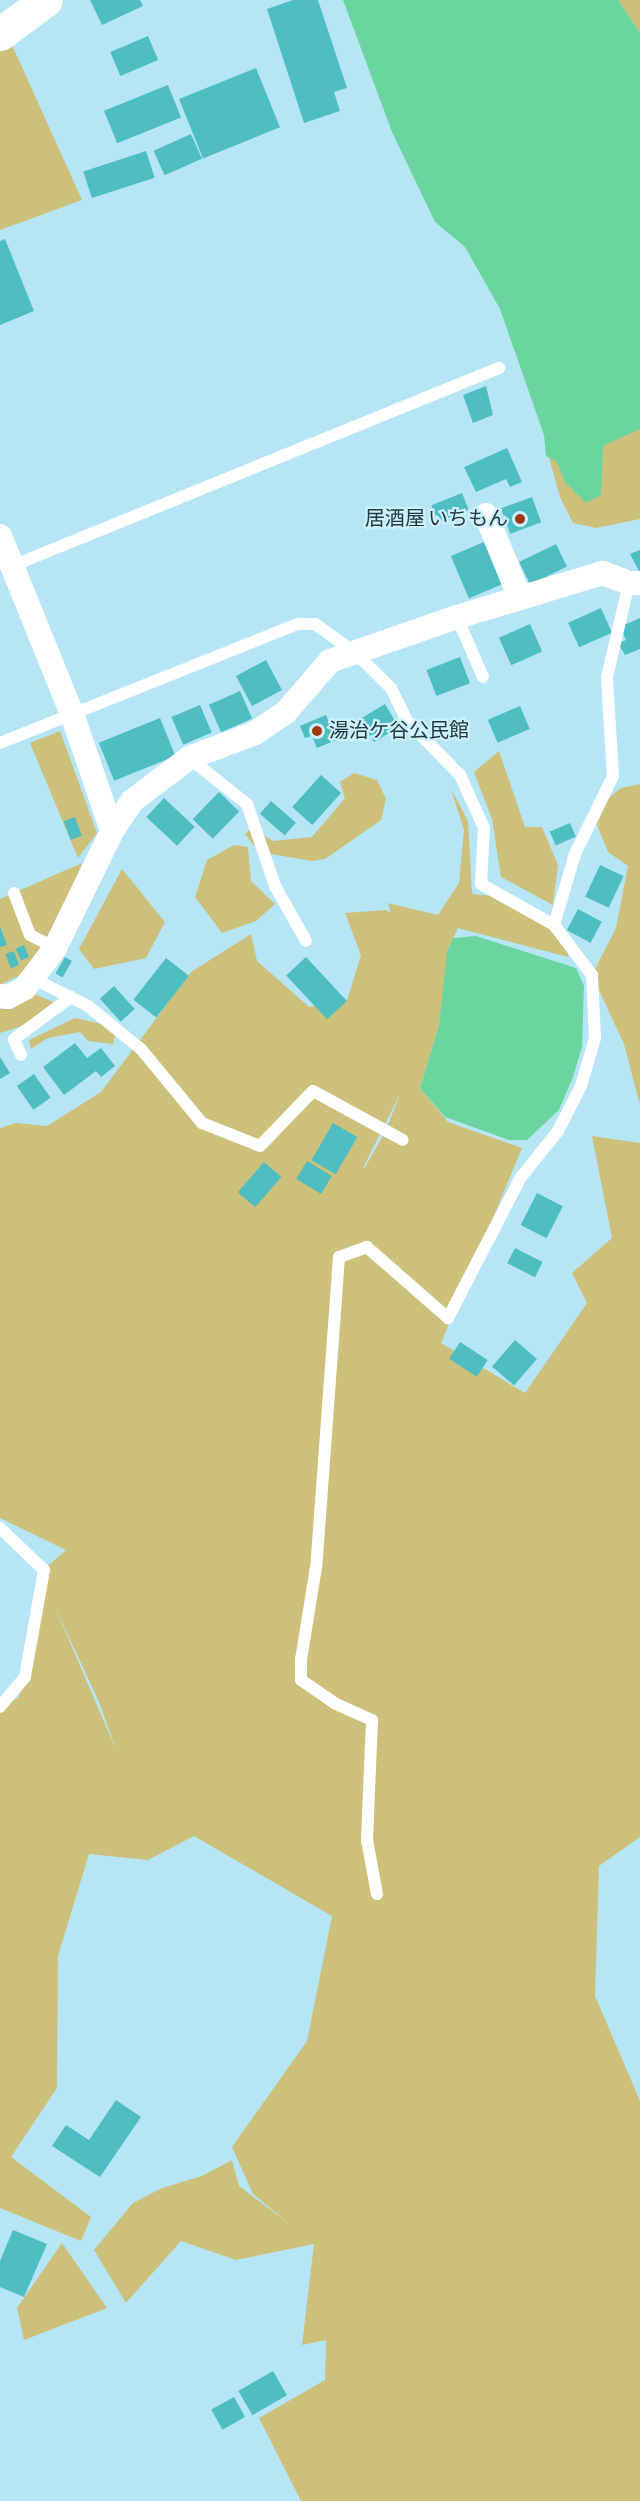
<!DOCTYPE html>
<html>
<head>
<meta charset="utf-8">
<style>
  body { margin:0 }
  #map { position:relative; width:640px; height:2501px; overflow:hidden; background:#b6e6f5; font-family:"Sofia Sans Condensed","Noto Sans JP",sans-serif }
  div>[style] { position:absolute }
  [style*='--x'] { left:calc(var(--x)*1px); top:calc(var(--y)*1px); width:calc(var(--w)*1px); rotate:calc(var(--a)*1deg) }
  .green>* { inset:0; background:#ccc07a }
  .water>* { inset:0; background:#6bd5a0 }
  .building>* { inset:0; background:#4ebec3; transform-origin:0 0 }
  .service>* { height:12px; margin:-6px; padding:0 6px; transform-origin:6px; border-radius:6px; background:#fff }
  .minor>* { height:24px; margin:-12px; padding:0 12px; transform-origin:12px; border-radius:12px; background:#fff }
  .secondary>* { height:33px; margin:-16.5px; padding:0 16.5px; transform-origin:16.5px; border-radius:16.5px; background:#fff }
  .dots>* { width:16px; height:16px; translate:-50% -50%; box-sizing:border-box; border:3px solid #cbf1fe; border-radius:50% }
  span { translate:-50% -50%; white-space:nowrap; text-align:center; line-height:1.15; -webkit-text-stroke:4.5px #cbf1fe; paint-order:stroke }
  .poi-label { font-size:20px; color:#24373d }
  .right { translate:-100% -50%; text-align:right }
  .left { translate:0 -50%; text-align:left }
</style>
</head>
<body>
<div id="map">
  <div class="green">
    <i style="clip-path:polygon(618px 0,640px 0,640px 33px,629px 17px)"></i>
    <i style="clip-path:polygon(12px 45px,82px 200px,0 230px,0 52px)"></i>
    <i style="clip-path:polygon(640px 420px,640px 519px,596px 528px,573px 523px,560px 497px,545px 443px)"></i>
    <i style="clip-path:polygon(60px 731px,97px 833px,78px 858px,30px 743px)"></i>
    <i style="clip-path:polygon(499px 751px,525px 827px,542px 827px,558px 865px,553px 905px,501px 877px,492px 819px,474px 772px)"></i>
    <i style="clip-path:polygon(354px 773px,377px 780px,386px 799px,381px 820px,325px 859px,312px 861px,259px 852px,245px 834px,252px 828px,273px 841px,312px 837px,345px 798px,340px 782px)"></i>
    <i style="clip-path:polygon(640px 784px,640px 1105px,624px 1044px,592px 975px,616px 928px,628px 866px,608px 852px,592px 812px,621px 788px)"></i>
    <i style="clip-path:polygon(evenodd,451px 789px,468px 821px,472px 894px,503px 897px,547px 914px,570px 948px,568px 957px,458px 928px,447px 951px,456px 970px,420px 1088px,448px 1122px,522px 1148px,441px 1343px,525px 1393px,587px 1303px,572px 1273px,612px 1238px,592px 1136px,640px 1143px,640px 1837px,599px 1866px,595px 1996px,640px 2101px,640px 2501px,301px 2501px,259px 2418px,325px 2380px,326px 2340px,302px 2345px,314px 2244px,236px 2260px,181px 2241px,126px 2303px,94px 2250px,133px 2203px,162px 2188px,202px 2176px,232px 2160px,239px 2186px,291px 2225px,253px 2194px,232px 2147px,307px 2041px,332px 1916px,194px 1836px,148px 1860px,89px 1854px,58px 1956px,57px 2088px,11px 2157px,91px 2217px,81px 2241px,0 2208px,0 1707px,18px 1698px,24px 1682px,40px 1573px,66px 1550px,0 1518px,0 1128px,16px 1123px,47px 1126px,101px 1092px,191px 972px,251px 934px,257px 961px,309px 1007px,347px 1001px,361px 955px,345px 913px,386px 910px,391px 913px,388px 903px,438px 915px,459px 883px,464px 830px,451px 789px,401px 1092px,385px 1132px,364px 1169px,363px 1168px,401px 1092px,451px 789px,54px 1605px,99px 1702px,117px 1752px,54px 1605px)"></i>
    <i style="clip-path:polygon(234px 845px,248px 847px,251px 881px,275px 904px,256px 921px,222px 933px,195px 897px,207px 860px)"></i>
    <i style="clip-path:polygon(82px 863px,43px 964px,0 985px,0 899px)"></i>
    <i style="clip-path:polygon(122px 869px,165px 922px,146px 958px,94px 969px,79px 949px)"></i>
    <i style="clip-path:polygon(33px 993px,55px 1003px,40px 1020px,0 1033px,0 1009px,12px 1009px)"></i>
    <i style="clip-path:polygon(75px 1018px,102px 1024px,116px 1033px,113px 1044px,88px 1041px,80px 1032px,48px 1038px,31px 1049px,29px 1040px)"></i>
    <i style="clip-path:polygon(62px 2243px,107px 2308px,24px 2340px,17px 2308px)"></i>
  </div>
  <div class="water">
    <i style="clip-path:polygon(343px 0,618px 0,640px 33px,640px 429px,603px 446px,601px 495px,586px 503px,565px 482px,557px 462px,546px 456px,544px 435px,500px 309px,465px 247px,435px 222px,392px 132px)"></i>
    <i style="clip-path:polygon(476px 936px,576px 968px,584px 986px,582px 1047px,573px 1077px,559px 1110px,527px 1140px,509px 1140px,445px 1117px,420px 1088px,439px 1026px,447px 952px,453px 938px)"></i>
  </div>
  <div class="building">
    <i style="clip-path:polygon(90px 0,140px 0,143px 6px,102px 25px)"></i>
    <i style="clip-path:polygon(293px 0,318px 0,347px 88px,334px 92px,340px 111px,304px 123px,267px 9px)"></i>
    <i style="left:148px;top:36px;width:26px;height:41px;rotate:67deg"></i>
    <i style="left:256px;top:68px;width:64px;height:83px;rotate:68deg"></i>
    <i style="left:168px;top:85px;width:35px;height:69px;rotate:68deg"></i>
    <i style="left:191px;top:134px;width:27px;height:41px;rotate:66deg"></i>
    <i style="left:146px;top:151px;width:28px;height:66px;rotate:72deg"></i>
    <i style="clip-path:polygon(5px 239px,34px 311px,0 325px,0 241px)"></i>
    <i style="clip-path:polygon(486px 386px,493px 415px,473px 423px,463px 395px)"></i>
    <i style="clip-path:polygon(507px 448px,522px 482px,510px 487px,506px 479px,476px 492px,464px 467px)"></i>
    <i style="left:462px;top:493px;width:18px;height:33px;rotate:68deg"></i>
    <i style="left:532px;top:497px;width:27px;height:33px;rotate:70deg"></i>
    <i style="left:484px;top:542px;width:46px;height:36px;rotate:67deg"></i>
    <i style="left:556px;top:544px;width:25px;height:41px;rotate:64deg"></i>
    <i style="clip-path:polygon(640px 550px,640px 573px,630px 554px)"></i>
    <i style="left:601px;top:608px;width:27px;height:36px;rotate:66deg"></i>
    <i style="clip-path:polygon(640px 618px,640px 649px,625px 655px,618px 643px,626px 640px,620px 627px)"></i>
    <i style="left:530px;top:624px;width:30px;height:34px;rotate:66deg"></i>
    <i style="left:460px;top:657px;width:28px;height:36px;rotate:69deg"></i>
    <i style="left:266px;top:660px;width:34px;height:34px;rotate:62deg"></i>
    <i style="left:240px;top:691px;width:30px;height:34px;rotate:66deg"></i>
    <i style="left:385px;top:704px;width:27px;height:29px;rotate:59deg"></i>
    <i style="left:200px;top:705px;width:30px;height:31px;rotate:67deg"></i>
    <i style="left:520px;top:706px;width:25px;height:35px;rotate:67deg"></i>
    <i style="clip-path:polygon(326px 715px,336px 740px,317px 748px,312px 736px,305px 738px,300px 726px)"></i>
    <i style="left:160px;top:718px;width:41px;height:66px;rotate:68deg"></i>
    <i style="left:321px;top:775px;width:27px;height:43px;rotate:42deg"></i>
    <i style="left:219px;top:792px;width:28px;height:38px;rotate:44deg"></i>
    <i style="left:164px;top:798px;width:42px;height:26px;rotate:43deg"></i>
    <i style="left:271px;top:801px;width:33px;height:17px;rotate:41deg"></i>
    <i style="left:75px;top:817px;width:20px;height:12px;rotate:70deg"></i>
    <i style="left:570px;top:823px;width:15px;height:22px;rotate:67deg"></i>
    <i style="left:600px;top:865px;width:26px;height:35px;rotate:25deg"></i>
    <i style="left:578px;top:909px;width:27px;height:24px;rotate:28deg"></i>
    <i style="clip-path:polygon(0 926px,7px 945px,0 947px)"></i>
    <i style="left:24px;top:945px;width:13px;height:9px;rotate:67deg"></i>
    <i style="left:14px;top:951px;width:15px;height:9px;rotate:70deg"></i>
    <i style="left:65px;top:957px;width:8px;height:19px;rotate:30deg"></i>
    <i style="left:306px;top:957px;width:60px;height:27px;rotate:47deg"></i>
    <i style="left:166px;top:958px;width:29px;height:53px;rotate:38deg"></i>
    <i style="left:114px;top:986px;width:31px;height:19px;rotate:48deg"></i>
    <i style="clip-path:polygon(75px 1043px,87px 1058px,101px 1048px,115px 1066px,101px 1077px,96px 1071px,64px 1095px,43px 1067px)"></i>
    <i style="clip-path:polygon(0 1057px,10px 1073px,0 1079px)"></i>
    <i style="left:34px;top:1074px;width:29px;height:21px;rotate:55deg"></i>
    <i style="left:333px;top:1123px;width:28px;height:43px;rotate:30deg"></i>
    <i style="left:307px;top:1161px;width:29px;height:21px;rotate:31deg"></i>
    <i style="left:264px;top:1162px;width:23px;height:40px;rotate:41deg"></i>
    <i style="left:537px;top:1193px;width:29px;height:36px;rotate:27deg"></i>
    <i style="left:515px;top:1248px;width:31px;height:17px;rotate:27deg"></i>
    <i style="left:515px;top:1340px;width:29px;height:35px;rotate:41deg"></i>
    <i style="left:460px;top:1342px;width:33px;height:20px;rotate:33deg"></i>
    <i style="clip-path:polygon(116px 2100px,141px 2117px,100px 2177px,52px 2146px,66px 2125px,89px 2140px)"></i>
    <i style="clip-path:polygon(13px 2230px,47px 2244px,24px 2297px,0 2287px,0 2261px)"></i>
    <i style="left:273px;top:2371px;width:28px;height:40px;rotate:60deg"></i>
    <i style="left:234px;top:2397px;width:23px;height:26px;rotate:61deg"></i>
  </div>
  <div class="service">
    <i style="--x:12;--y:566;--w:526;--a:-22.13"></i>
    <i style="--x:457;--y:617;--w:65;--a:66.6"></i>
    <i style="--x:0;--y:743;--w:321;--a:-21.8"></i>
    <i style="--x:298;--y:624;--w:17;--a:0"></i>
    <i style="--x:315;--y:624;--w:47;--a:35.4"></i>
    <i style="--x:353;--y:651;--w:53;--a:44.2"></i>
    <i style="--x:391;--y:688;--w:37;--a:64"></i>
    <i style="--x:407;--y:721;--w:76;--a:45.5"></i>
    <i style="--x:460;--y:775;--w:58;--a:65.6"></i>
    <i style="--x:484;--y:828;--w:56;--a:93.1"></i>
    <i style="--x:481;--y:884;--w:84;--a:29.3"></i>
    <i style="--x:554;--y:925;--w:63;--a:52.8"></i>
    <i style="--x:592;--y:975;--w:63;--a:87.3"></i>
    <i style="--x:595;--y:1038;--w:50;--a:106.3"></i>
    <i style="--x:581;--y:1086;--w:51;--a:117.1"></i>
    <i style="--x:558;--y:1131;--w:59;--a:128.8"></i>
    <i style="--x:521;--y:1177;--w:159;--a:117.4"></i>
    <i style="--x:448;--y:1318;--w:108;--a:-138.8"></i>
    <i style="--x:367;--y:1247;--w:30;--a:160"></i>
    <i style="--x:339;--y:1257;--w:311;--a:94.2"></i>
    <i style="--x:316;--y:1567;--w:94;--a:99.2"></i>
    <i style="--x:301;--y:1660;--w:20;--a:90"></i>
    <i style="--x:301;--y:1680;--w:42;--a:34.4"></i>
    <i style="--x:336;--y:1704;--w:39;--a:24"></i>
    <i style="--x:372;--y:1720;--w:120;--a:92.4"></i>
    <i style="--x:367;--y:1840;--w:55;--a:79.5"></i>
    <i style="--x:189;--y:758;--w:74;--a:38.4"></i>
    <i style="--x:247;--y:804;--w:87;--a:71.1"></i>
    <i style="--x:275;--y:886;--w:63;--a:60.6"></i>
    <i style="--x:14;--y:893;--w:45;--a:69.1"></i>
    <i style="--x:30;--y:935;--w:28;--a:27"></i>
    <i style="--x:554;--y:925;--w:74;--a:-73.5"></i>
    <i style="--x:575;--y:854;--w:87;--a:-64"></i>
    <i style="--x:613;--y:776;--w:99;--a:-93.5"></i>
    <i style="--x:607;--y:677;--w:97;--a:-76.8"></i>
    <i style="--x:32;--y:978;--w:63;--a:26.6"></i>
    <i style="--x:88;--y:1006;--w:68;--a:39.1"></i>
    <i style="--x:141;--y:1049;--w:96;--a:50.5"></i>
    <i style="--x:202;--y:1123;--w:62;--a:21.6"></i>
    <i style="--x:260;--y:1146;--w:76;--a:-46.1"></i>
    <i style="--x:313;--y:1091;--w:102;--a:28.6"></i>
    <i style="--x:21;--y:1055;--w:17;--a:-114"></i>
    <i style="--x:14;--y:1039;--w:71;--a:-36.4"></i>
    <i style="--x:0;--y:1528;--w:61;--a:43.7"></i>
    <i style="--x:44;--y:1570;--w:109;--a:100.1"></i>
    <i style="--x:25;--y:1677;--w:39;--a:130"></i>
  </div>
  <div class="minor">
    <i style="--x:486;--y:515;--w:90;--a:67.7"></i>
    <i style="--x:0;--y:536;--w:192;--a:68"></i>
    <i style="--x:72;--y:714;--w:124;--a:71.1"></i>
    <i style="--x:0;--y:996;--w:8;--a:7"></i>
    <i style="--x:8;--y:997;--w:19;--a:-28"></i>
    <i style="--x:25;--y:988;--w:50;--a:-53.1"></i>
    <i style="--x:55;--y:948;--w:130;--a:-64"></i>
    <i style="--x:112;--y:831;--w:36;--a:-56"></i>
    <i style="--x:132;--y:801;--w:71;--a:-37"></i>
    <i style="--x:189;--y:758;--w:71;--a:-20.7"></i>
    <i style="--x:255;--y:733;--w:36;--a:-34"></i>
    <i style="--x:285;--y:713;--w:69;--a:-49.1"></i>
    <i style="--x:330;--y:661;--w:134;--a:-19.1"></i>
    <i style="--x:457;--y:617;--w:152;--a:-16.8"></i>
    <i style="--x:603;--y:573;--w:28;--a:21"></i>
    <i style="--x:629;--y:583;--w:11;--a:0"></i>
  </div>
  <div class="secondary">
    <i style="--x:0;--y:34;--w:57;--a:-36.5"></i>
  </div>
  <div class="dots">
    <i style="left:520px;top:519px;background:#9f3a10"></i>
    <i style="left:317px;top:731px;background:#9f3a10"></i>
  </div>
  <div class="poi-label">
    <span class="right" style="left:508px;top:519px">居酒屋 いちもん</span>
    <span class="left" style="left:329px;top:731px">湯治ケ谷公民館</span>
  </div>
</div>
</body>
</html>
